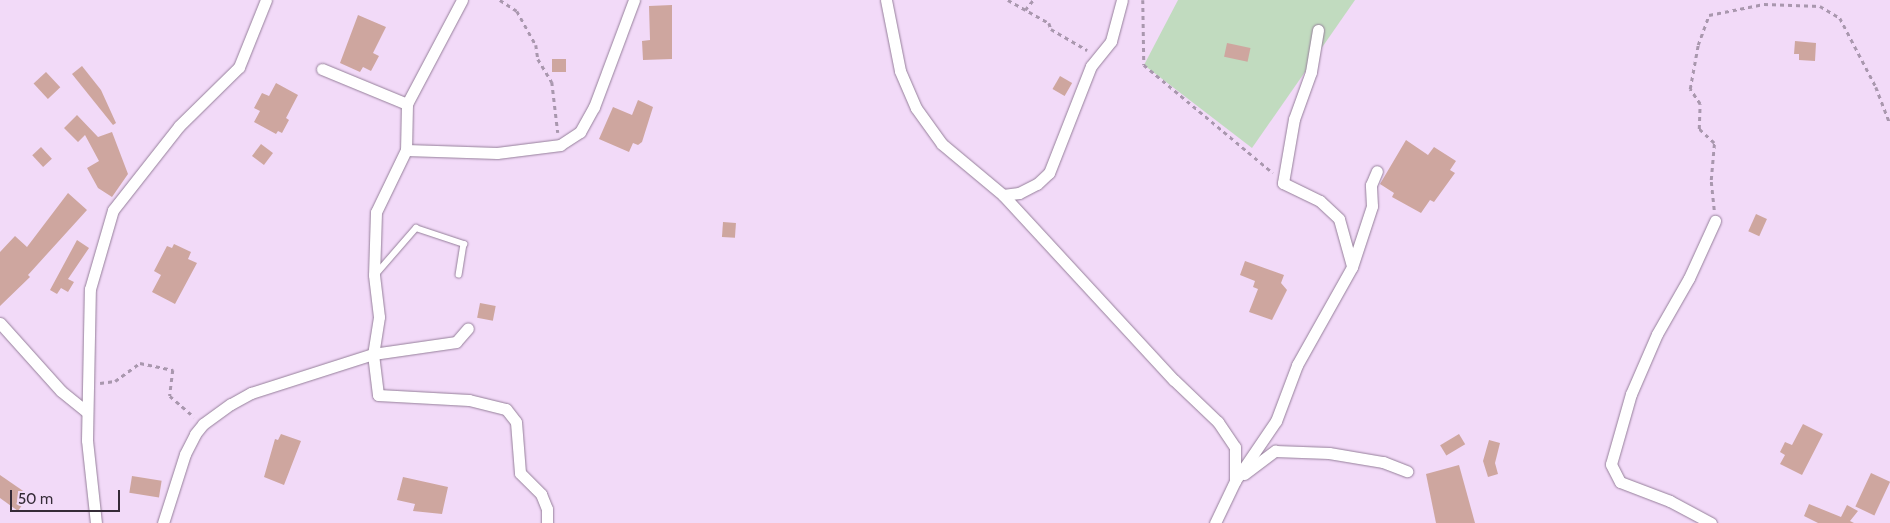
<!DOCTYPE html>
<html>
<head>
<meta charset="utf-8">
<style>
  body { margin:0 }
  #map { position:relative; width:1890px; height:523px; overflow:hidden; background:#f2daf8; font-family:Cabin,sans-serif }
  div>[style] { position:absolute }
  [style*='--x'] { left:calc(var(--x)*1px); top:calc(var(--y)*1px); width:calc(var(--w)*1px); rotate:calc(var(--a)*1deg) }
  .green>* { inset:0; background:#c1dbbf }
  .building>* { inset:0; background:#cea69f; transform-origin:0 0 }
  .path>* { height:2.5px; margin-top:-1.25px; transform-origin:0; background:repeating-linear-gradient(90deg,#a997ae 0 4px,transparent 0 8px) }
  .roads { filter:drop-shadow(0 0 1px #957f9a) drop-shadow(0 0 1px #957f9a) }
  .lane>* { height:5.5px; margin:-2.75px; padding:0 2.75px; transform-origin:2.75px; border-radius:2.75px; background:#fff }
  .street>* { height:11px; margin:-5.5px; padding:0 5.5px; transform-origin:5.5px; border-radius:5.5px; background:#fff }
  span { translate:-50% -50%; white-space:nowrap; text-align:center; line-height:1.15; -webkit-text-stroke:5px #f2daf8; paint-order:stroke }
  .scale { position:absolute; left:10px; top:490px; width:110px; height:22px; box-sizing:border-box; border:2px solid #352b37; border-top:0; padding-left:6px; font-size:15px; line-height:18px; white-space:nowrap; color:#352b37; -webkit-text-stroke:4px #f2daf8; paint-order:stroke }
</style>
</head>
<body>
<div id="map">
  <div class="green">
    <i style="clip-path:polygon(1178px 0,1355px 0,1252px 148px,1144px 65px)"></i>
  </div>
  <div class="building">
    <i style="clip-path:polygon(672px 5px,672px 59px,643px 60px,642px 41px,650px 40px,649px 6px)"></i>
    <i style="clip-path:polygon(358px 15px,386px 27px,373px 53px,379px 56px,371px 71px,363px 67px,360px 72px,340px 63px)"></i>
    <i style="clip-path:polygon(1795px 41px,1816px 43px,1815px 61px,1799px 60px,1799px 54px,1794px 54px)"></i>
    <i style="left:1227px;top:43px;width:24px;height:14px;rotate:12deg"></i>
    <i style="left:552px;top:59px;width:14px;height:13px"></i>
    <i style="clip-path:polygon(82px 66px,101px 90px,116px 123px,113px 125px,72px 74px)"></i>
    <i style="left:46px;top:72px;width:21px;height:17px;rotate:47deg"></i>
    <i style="left:1060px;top:76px;width:14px;height:15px;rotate:30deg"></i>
    <i style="clip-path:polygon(276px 83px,298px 95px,286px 118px,289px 120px,282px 133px,278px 131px,276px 134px,254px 122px,260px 111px,254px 108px,262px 93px,269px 96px)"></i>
    <i style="clip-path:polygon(638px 100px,653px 107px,642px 142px,638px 145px,633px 143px,629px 152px,599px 139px,613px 107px,632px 115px)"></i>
    <i style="clip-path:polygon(77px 115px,98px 137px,112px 132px,128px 174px,112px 197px,98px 188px,87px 168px,99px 161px,85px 135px,78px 142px,64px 128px)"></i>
    <i style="clip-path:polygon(1406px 140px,1428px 155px,1434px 147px,1456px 161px,1450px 170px,1455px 173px,1434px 202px,1430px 200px,1421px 213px,1392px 197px,1394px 193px,1380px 184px)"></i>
    <i style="left:261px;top:144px;width:15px;height:15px;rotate:37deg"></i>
    <i style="left:41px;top:147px;width:16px;height:12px;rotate:47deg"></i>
    <i style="clip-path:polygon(68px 193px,87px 210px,28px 275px,30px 277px,0 306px,0 252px,15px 236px,27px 247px)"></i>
    <i style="left:1756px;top:214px;width:12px;height:19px;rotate:24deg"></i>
    <i style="left:723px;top:222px;width:13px;height:15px;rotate:4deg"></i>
    <i style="clip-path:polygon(77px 240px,89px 248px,68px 279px,74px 282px,68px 292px,61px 288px,57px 294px,50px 290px)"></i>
    <i style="clip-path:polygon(174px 244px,191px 252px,188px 259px,197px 263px,175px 304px,152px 292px,161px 275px,154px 271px,167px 246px,172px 248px)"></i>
    <i style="clip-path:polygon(1245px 261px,1284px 275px,1281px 283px,1287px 290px,1272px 320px,1249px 312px,1258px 289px,1253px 287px,1255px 281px,1240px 275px)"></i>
    <i style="left:480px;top:303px;width:16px;height:15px;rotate:11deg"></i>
    <i style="clip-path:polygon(1803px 424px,1823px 434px,1802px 475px,1780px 464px,1785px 455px,1780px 452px,1785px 442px,1792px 445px)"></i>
    <i style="clip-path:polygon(281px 434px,301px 441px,284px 485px,264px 477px,275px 439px,278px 440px)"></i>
    <i style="left:1459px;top:434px;width:12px;height:22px;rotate:59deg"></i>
    <i style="clip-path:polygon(1489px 440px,1500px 443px,1495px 463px,1498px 474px,1488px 477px,1483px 461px)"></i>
    <i style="clip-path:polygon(1459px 465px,1475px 523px,1436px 523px,1426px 474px)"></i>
    <i style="left:1871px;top:473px;width:21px;height:37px;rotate:25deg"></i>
    <i style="clip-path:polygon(0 475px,29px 495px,18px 511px,0 498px)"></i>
    <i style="left:132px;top:476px;width:30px;height:17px;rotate:9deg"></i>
    <i style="clip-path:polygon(403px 477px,448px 487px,442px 514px,413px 511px,415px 504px,397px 500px)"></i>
    <i style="clip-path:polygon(1809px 504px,1841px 517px,1847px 505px,1858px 511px,1850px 521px,1854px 523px,1818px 523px,1804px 516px)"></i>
  </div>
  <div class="path">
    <i style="--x:500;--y:0;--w:20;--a:33"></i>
    <i style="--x:517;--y:11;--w:39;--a:61"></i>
    <i style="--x:536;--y:45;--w:14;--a:82"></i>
    <i style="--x:538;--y:59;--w:27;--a:59"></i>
    <i style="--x:552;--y:82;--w:51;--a:83.3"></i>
    <i style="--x:1008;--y:0;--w:47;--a:29.3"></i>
    <i style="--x:1049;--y:23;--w:6;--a:72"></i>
    <i style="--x:1051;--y:29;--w:42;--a:30.3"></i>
    <i style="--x:1143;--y:0;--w:65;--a:89.1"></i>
    <i style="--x:1144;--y:65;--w:168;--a:39.9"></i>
    <i style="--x:1025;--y:10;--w:13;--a:-51"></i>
    <i style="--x:1714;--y:210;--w:30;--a:-96"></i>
    <i style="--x:1711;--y:180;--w:37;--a:-85"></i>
    <i style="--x:1714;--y:143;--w:21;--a:-137"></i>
    <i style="--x:1699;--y:129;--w:25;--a:-88"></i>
    <i style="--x:1700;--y:104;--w:18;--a:-124"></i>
    <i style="--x:1690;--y:89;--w:45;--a:-79.7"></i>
    <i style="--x:1698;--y:45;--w:32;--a:-70"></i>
    <i style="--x:1709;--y:15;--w:56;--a:-11.3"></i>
    <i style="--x:1764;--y:4;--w:56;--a:2"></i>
    <i style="--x:1820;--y:6;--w:23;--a:31"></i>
    <i style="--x:1840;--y:18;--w:78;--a:62.4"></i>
    <i style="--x:1876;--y:87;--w:39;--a:69"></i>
    <i style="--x:100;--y:383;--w:15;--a:-8"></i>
    <i style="--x:115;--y:381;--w:31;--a:-36"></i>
    <i style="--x:140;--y:363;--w:34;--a:12"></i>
    <i style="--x:173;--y:370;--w:26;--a:97"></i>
    <i style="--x:170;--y:396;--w:32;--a:41"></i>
  </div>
  <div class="roads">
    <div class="lane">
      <i style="--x:376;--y:274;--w:61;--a:-49"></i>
      <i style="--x:416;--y:228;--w:51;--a:18.4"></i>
      <i style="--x:464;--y:244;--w:31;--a:99"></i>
    </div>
    <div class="street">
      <i style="--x:462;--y:0;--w:118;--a:117.9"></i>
      <i style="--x:407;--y:104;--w:46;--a:91.2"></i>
      <i style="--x:406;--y:150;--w:69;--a:115.8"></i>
      <i style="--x:376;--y:212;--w:63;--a:91.8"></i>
      <i style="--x:374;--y:275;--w:42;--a:83.2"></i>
      <i style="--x:379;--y:317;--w:37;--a:99"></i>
      <i style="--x:373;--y:354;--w:41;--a:83"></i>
      <i style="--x:378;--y:395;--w:91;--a:3.1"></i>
      <i style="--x:469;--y:400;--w:38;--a:14"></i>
      <i style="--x:506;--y:409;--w:16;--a:52"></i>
      <i style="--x:516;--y:422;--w:51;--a:85.5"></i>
      <i style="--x:520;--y:473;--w:30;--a:45"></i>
      <i style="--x:541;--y:494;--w:16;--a:68"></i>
      <i style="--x:547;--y:509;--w:14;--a:90"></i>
      <i style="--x:886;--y:0;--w:72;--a:78.8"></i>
      <i style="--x:900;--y:71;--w:40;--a:66.6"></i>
      <i style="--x:916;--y:108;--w:44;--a:54.2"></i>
      <i style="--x:942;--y:144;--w:80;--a:39.9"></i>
      <i style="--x:1003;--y:195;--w:252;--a:47.3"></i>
      <i style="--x:1174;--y:380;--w:61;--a:43.7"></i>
      <i style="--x:1218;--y:422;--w:30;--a:56"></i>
      <i style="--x:1235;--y:447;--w:34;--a:90"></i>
      <i style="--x:1318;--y:30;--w:43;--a:99.5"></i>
      <i style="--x:1311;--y:72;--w:50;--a:109.9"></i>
      <i style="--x:1294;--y:119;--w:65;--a:99.8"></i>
      <i style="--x:1283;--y:183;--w:41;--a:25.9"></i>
      <i style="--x:1320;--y:201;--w:26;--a:43"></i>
      <i style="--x:1339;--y:219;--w:49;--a:74.5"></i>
      <i style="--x:322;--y:69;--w:92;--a:22.4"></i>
      <i style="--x:406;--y:150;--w:91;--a:1.9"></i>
      <i style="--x:497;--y:153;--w:64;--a:-7.2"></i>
      <i style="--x:560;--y:145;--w:24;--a:-33"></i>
      <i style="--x:580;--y:132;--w:29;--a:-61"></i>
      <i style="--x:594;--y:107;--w:114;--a:-69.5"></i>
      <i style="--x:1003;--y:195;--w:16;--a:-7"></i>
      <i style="--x:1019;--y:193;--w:20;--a:-27"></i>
      <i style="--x:1037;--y:184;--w:16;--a:-43"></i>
      <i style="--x:1049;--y:173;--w:115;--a:-68.6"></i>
      <i style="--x:1091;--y:66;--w:32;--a:-51"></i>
      <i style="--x:1111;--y:41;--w:42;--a:-75"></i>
      <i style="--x:0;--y:323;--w:91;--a:48.1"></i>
      <i style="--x:61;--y:391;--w:33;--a:39"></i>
      <i style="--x:1244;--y:474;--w:39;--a:-37"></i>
      <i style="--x:1275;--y:451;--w:54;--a:2.1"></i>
      <i style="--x:1329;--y:453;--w:55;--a:9.5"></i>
      <i style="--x:1383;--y:462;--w:26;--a:21"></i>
      <i style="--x:96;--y:523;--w:83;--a:-96.2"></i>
      <i style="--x:87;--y:440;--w:151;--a:-88.9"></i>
      <i style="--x:90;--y:289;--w:82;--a:-73.8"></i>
      <i style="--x:113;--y:210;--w:107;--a:-51.8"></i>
      <i style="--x:179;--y:126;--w:84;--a:-44.5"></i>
      <i style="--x:239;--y:67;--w:72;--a:-68.1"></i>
      <i style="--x:163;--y:523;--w:72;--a:-72.3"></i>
      <i style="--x:185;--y:454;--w:22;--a:-63"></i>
      <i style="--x:195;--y:434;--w:13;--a:-51"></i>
      <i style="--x:203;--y:424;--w:34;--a:-36"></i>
      <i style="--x:231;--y:404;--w:23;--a:-29"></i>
      <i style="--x:251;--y:393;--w:128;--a:-17.7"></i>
      <i style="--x:373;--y:354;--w:84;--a:-8.2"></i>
      <i style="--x:456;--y:342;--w:18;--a:-49"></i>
      <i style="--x:1215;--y:523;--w:47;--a:-64.5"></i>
      <i style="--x:1235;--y:481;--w:73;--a:-55.7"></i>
      <i style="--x:1276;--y:421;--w:60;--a:-69.4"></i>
      <i style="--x:1297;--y:365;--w:112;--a:-60.7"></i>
      <i style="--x:1352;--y:267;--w:64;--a:-71.8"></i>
      <i style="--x:1372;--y:206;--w:21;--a:-93"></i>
      <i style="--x:1371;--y:185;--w:15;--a:-67"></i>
      <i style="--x:1711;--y:523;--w:47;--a:-151.8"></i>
      <i style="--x:1670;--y:501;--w:53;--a:-159.2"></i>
      <i style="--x:1620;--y:482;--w:20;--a:-117"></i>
      <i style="--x:1611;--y:464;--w:73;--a:-74.1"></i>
      <i style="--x:1631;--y:394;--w:65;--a:-66.6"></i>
      <i style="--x:1657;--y:334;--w:64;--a:-60.3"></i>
      <i style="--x:1689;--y:278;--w:63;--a:-65.5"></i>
    </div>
  </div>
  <div class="scale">50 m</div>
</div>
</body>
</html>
